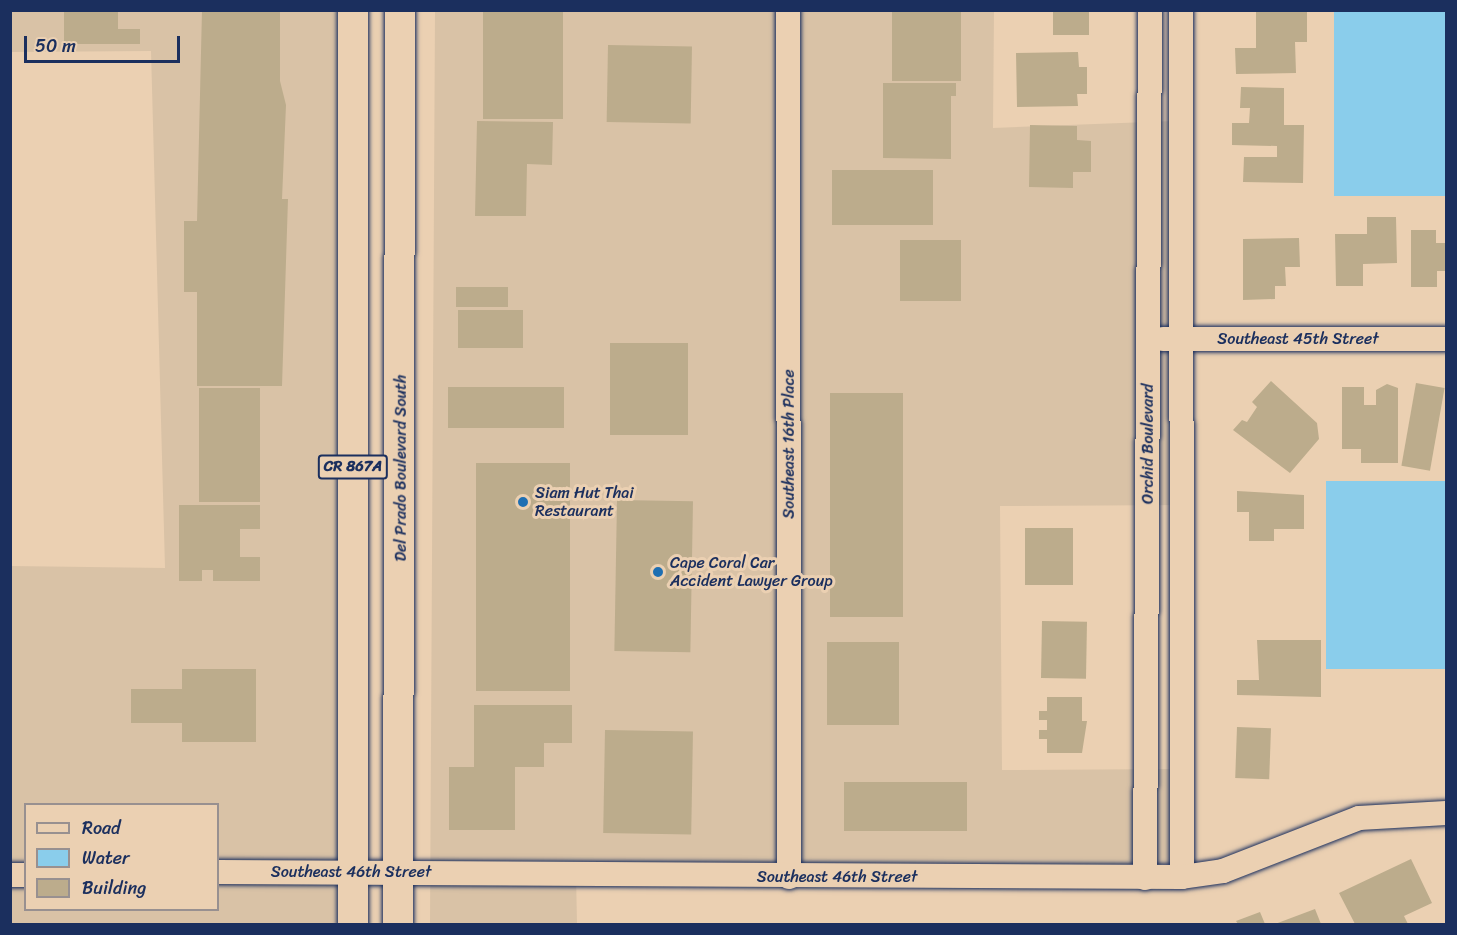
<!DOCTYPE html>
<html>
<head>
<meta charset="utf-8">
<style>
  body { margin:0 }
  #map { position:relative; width:1457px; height:935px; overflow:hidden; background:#ebd0b2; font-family:Sriracha,sans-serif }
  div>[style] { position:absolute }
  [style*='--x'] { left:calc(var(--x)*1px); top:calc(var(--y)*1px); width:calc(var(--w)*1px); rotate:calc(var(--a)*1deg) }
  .built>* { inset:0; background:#d9c2a6 }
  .water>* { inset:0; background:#8acdeb; transform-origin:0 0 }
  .building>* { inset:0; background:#bcac8c; transform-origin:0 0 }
  .roads { filter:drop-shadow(0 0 2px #1b2f5e) drop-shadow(0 0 2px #1b2f5e) }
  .minor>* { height:24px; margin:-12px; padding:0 12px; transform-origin:12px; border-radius:12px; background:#ebd0b2 }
  .major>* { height:30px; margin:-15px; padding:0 15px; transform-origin:15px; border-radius:15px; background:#ebd0b2 }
  .dots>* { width:16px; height:16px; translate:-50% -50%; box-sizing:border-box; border:3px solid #ebd0b2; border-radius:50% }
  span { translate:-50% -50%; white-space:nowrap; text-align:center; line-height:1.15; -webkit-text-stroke:6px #ebd0b2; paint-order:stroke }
  .shield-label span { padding:2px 4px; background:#ebd0b2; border:2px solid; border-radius:4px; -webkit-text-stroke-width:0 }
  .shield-label { font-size:15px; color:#1b2f5e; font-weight:700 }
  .street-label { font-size:16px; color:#1b2f5e }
  .poi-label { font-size:16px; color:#1b2f5e }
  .left { translate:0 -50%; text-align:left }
  .frame { position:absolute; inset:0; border:12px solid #1b2f5e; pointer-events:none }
  .legend { position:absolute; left:24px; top:803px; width:195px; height:108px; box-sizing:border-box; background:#ebd0b2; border:2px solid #989090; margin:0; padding:8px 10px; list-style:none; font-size:18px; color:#1b2f5e }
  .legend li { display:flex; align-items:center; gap:12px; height:30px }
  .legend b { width:30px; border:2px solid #989090 }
  .scale { position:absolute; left:24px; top:36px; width:156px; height:27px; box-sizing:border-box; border:3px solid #1b2f5e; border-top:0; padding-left:8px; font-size:18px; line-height:21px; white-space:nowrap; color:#1b2f5e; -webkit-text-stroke:4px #ebd0b2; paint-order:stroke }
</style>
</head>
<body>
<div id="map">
  <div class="built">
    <i style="clip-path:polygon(evenodd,10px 11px,339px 11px,341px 924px,11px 924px,11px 566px,165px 568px,151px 51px,11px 52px,10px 11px,26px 804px,218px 804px,218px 910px,26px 910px,26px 804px)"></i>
    <i style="clip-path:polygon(435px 11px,994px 11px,993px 128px,1174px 121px,1187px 505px,1000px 506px,1002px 770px,1179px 769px,1184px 862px,1117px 868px,576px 874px,577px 924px,430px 924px)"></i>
  </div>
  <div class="water">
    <i style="left:1334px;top:11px;width:112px;height:185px"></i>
    <i style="left:1326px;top:481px;width:120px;height:188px"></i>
  </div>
  <div class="building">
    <i style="clip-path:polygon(64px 10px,118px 10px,118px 29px,140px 29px,140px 44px,64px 44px)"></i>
    <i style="clip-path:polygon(202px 10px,280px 10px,280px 81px,286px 105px,282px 199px,288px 199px,282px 386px,197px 386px,197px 292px,184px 292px,184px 221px,197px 221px)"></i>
    <i style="left:483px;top:10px;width:80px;height:109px"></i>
    <i style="left:892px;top:10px;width:69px;height:71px"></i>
    <i style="left:1053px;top:10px;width:36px;height:25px"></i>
    <i style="clip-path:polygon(1307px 10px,1307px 42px,1295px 42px,1296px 73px,1236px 74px,1235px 48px,1256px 48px,1256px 11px)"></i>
    <i style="left:608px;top:45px;width:84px;height:77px;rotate:1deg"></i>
    <i style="clip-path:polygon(1078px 52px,1079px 67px,1087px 67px,1087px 94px,1077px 94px,1078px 106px,1017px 107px,1016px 53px)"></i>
    <i style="clip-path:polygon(883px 83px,956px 83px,956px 96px,951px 96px,951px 159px,883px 158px)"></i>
    <i style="clip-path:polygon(1241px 87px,1284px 88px,1284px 125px,1304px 125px,1303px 183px,1243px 182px,1244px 157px,1277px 157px,1277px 146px,1232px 145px,1232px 123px,1249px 123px,1250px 108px,1240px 108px)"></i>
    <i style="clip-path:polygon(477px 121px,553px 122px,552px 165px,527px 164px,526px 216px,475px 216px)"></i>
    <i style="clip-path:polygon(1030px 125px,1077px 126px,1077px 140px,1091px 141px,1091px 172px,1073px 172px,1073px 188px,1029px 187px)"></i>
    <i style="left:832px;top:170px;width:101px;height:55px"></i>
    <i style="clip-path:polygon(1367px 217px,1396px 217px,1397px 263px,1363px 264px,1363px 286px,1336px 286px,1335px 234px,1367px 234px)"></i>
    <i style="clip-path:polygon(1411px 230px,1436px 230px,1436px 243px,1446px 243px,1446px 271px,1437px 271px,1437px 287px,1411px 287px)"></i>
    <i style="clip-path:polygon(1299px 238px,1300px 267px,1285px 267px,1286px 286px,1275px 286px,1275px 299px,1243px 300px,1243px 239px)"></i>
    <i style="left:900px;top:240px;width:61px;height:61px"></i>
    <i style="left:456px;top:287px;width:52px;height:20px"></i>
    <i style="left:458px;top:310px;width:65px;height:38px"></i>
    <i style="left:610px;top:343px;width:78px;height:92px"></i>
    <i style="clip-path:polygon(1271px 381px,1317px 423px,1319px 439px,1290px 473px,1233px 430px,1242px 420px,1247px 422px,1257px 407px,1252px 402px)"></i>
    <i style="left:1416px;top:383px;width:29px;height:84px;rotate:10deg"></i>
    <i style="clip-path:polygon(1387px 384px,1398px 388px,1398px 463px,1361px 463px,1361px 449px,1342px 449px,1342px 387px,1364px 387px,1364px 405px,1376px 405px,1376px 390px)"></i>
    <i style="left:448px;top:387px;width:116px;height:41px"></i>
    <i style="left:199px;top:388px;width:61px;height:114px"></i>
    <i style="left:830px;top:393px;width:73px;height:224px"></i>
    <i style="left:476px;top:463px;width:94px;height:228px"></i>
    <i style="clip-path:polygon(1237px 491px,1304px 495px,1304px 529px,1274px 529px,1274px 541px,1249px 541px,1249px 512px,1237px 512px)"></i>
    <i style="left:617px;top:500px;width:76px;height:151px;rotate:1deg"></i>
    <i style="clip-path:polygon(179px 505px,260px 505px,260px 529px,240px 529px,240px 557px,260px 557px,260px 581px,213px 581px,213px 570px,202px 570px,202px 581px,179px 581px)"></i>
    <i style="left:1025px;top:528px;width:48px;height:57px"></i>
    <i style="left:1042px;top:621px;width:45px;height:57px;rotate:1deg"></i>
    <i style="clip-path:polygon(1257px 640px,1321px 640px,1321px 697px,1237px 695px,1237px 680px,1259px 680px)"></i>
    <i style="left:827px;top:642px;width:72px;height:83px"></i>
    <i style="clip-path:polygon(182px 669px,256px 669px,256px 742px,182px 742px,182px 723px,131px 723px,131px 689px,182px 689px)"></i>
    <i style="clip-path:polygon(1047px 697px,1082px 697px,1082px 721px,1087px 721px,1082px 753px,1047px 753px,1047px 739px,1039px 739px,1039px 730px,1047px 730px,1047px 720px,1039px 720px,1039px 711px,1047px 711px)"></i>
    <i style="clip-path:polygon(474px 705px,572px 705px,572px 743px,544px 743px,544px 767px,515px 767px,515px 830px,449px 830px,449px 767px,474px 767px)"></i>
    <i style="left:1237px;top:727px;width:34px;height:51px;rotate:2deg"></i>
    <i style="left:605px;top:730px;width:88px;height:103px;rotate:1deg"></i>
    <i style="left:844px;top:782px;width:123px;height:49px"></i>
    <i style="clip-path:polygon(1411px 859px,1432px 903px,1404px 916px,1408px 924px,1355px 924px,1339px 893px)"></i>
    <i style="clip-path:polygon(1315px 909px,1321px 924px,1275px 924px)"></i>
    <i style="clip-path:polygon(1260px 912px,1265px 924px,1238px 924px,1236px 921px)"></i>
  </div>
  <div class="roads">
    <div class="minor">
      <i style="--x:788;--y:10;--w:867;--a:89.93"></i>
      <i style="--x:1181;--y:10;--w:867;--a:89.93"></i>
      <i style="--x:1163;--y:339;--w:283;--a:0"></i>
      <i style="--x:218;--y:872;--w:964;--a:0.3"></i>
      <i style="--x:1182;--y:877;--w:41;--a:-8.3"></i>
      <i style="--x:1223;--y:871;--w:146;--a:-21.3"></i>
      <i style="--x:1359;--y:818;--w:87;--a:-3.3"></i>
      <i style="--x:10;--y:875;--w:16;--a:0"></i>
      <i style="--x:1145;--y:878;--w:868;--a:-89.67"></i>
    </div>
    <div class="major">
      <i style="--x:353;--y:10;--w:914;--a:90"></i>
      <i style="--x:398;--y:924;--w:914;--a:-89.87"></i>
    </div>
  </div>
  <div class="dots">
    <i style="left:523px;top:502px;background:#1f6fb2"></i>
    <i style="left:658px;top:572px;background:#1f6fb2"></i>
  </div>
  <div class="shield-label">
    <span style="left:353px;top:467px">CR 867A</span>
  </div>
  <div class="street-label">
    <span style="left:1298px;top:339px">Southeast 45th Street</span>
    <span style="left:789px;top:444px;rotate:-90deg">Southeast 16th Place</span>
    <span style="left:1148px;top:444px;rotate:-90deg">Orchid Boulevard</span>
    <span style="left:401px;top:468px;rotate:-90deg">Del Prado Boulevard South</span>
    <span style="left:351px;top:872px">Southeast 46th Street</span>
    <span style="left:837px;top:877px">Southeast 46th Street</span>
  </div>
  <div class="poi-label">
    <span class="left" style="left:535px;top:502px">Siam Hut Thai<br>Restaurant</span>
    <span class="left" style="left:670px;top:572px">Cape Coral Car<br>Accident Lawyer Group</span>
  </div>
  <div class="frame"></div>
  <ul class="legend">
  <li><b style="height:8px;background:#ebd0b2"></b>Road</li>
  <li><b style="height:16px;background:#8acdeb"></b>Water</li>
  <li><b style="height:16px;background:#bcac8c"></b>Building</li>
  </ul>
  <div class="scale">50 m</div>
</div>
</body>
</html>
